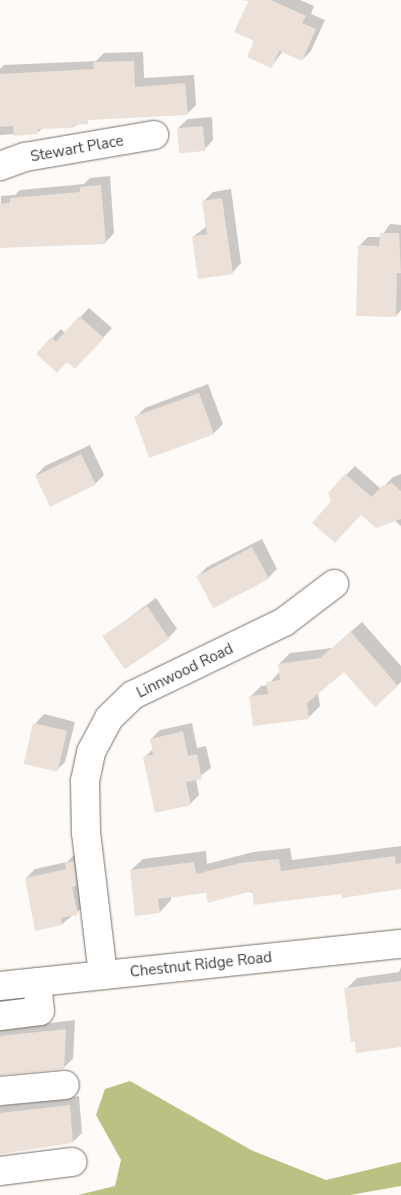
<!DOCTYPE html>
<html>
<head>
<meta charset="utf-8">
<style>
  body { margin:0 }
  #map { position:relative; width:401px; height:1195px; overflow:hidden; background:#fefaf7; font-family:"Nunito Sans",sans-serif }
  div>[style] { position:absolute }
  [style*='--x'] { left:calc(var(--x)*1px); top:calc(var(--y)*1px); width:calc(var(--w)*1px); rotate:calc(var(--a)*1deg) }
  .forest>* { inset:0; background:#bcc082 }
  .shadow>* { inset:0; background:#0003 }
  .building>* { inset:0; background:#ebe1d8; transform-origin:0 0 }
  .roads { filter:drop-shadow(0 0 1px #797169) drop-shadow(0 0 1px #797169) }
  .minor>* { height:28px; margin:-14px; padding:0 14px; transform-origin:14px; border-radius:14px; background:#fff }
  span { translate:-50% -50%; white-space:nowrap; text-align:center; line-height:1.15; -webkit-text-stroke:4px #fff; paint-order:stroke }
  .street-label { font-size:15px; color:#3f3b37 }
</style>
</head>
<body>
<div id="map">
  <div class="forest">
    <i style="clip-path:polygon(130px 1081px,251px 1150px,326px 1180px,401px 1162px,401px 1186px,350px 1195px,78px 1195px,115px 1186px,121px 1160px,96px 1115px,105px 1089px)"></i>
  </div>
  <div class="shadow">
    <i style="clip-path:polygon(244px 0,300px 0,314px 6px,311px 14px,325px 20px,311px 51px,302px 60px,283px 51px,271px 67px,256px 40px,250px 1px)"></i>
    <i style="clip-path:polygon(143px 52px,144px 78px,194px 75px,196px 105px,187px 114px,91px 119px,72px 127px,43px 128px,37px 133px,0 135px,0 69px,4px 65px,96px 61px,104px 53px)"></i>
    <i style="clip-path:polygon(212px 117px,213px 140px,204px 150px,178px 128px,188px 119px)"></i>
    <i style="clip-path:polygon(110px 176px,114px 233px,105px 243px,0 247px,1px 196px,15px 195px,20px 190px,84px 184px,90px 178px)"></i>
    <i style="clip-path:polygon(231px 189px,241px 263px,232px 273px,194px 236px,207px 226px,204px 201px,213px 192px)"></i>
    <i style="clip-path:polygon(390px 224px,401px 225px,401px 310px,396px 316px,359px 246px,368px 237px,381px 237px)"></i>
    <i style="clip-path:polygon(89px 308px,112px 328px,75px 368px,52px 338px,61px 329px,65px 333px)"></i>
    <i style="clip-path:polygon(208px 384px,223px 424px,214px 433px,151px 456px,136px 417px,145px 408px)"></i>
    <i style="clip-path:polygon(90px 445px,104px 475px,95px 484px,36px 475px,45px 466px)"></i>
    <i style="clip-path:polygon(355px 466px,381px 489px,393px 477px,401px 474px,401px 526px,394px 520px,361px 514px,333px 501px,346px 475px)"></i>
    <i style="clip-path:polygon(262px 539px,277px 569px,268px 578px,198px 576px,207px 567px)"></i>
    <i style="clip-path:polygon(156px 598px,177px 629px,168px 638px,104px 636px)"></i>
    <i style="clip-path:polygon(362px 622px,401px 666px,401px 682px,375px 705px,344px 670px,318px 692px,320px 706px,309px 717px,250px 697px,261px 686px,268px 685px,280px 671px,279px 664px,290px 653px,332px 648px)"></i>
    <i style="clip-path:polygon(44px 714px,75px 722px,65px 762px,56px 771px,35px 724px)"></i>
    <i style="clip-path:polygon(192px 723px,197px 748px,206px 746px,211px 768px,196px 779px,199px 795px,190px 804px,145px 757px,153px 749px,151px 739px,160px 730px)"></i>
    <i style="clip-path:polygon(401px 846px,401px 888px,343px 893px,207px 892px,171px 896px,171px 900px,160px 912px,131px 870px,143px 859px,206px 851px,207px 864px,253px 852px,290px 848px,292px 860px)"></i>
    <i style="clip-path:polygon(75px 854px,86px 905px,62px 924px,26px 878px,35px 869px,67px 862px)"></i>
    <i style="clip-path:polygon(401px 967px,401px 1046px,346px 989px,357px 978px,399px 972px)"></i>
    <i style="clip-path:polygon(75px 1020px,73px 1059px,63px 1068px,0 1074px,0 1029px)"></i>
    <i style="clip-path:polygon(79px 1096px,82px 1133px,73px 1142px,0 1153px,0 1106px)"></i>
  </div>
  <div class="building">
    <i style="clip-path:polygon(249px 0,271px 0,306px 16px,302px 23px,316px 29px,302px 61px,279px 51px,271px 68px,247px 57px,254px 41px,234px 32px)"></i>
    <i style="clip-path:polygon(134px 61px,135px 87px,185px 83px,188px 115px,88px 120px,88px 124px,73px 125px,73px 128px,38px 129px,38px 134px,14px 136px,13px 126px,0 127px,0 74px,94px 69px,93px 62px)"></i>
    <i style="left:203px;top:126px;width:25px;height:26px;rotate:85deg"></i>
    <i style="clip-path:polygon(101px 185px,106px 244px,0 248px,0 204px,10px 203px,10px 198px,80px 192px,80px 187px)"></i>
    <i style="clip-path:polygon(222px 198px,233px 274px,198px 279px,192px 236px,207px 234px,202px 201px)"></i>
    <i style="clip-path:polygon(380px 233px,399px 233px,401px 273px,397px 273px,396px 317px,356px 316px,358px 245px,379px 246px)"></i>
    <i style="clip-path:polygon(79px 316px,104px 338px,75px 369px,67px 362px,57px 373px,36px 354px,51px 337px,56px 342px)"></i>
    <i style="left:199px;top:393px;width:44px;height:69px;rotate:70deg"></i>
    <i style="left:81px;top:454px;width:34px;height:51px;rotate:64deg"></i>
    <i style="clip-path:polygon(345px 474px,372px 497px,382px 486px,392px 483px,401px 491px,401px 519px,376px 528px,361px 515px,335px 543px,312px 523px,331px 501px,328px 493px)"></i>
    <i style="left:252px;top:547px;width:36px;height:63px;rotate:62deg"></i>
    <i style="left:147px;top:606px;width:40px;height:54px;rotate:56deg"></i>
    <i style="clip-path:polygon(351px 632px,398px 686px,375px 707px,344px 672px,307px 703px,309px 719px,253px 726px,249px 696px,268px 694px,266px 682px,280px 680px,278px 664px,320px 658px)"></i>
    <i style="left:33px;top:723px;width:35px;height:42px;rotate:13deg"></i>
    <i style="clip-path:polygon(183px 731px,188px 756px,197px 754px,202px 779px,186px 782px,191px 805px,155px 813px,143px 757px,153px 754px,150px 739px)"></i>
    <i style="clip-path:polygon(395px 856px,396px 864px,401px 863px,401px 889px,342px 898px,341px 894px,254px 905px,252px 891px,208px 903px,206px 893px,158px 899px,160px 913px,135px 916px,130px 870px,194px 862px,196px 874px,240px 863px,279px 859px,281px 871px)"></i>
    <i style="clip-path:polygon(74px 861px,77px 886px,72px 887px,78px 915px,61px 918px,62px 925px,35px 931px,25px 878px,66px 869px,65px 863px)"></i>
    <i style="clip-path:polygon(401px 981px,401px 1047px,356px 1053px,355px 1042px,351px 1042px,344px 988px)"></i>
    <i style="clip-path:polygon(66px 1029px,64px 1069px,0 1075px,0 1036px)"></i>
    <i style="clip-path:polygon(70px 1105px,73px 1143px,0 1154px,0 1113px)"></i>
  </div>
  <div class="roads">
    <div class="minor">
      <i style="--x:0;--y:166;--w:27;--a:-20"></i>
      <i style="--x:25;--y:157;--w:131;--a:-9.7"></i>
      <i style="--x:103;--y:975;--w:143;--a:-96.8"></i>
      <i style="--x:86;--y:833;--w:52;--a:-91.1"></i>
      <i style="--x:85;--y:781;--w:30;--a:-78"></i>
      <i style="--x:91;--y:752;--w:38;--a:-62"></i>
      <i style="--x:109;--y:718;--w:33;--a:-44"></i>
      <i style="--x:133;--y:695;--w:168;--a:-25.8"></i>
      <i style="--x:284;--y:622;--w:63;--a:-37.2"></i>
      <i style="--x:0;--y:986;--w:403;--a:-6"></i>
      <i style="--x:0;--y:1016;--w:40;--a:-7.1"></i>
      <i style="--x:40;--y:1011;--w:29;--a:-96"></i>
      <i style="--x:0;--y:1091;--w:65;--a:-5.3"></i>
      <i style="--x:0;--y:1171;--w:73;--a:-7.1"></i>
    </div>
  </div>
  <div class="street-label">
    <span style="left:77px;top:149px;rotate:-10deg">Stewart Place</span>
    <span style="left:185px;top:671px;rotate:-26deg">Linnwood Road</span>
    <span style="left:201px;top:965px;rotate:-6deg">Chestnut Ridge Road</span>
  </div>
</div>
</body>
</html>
